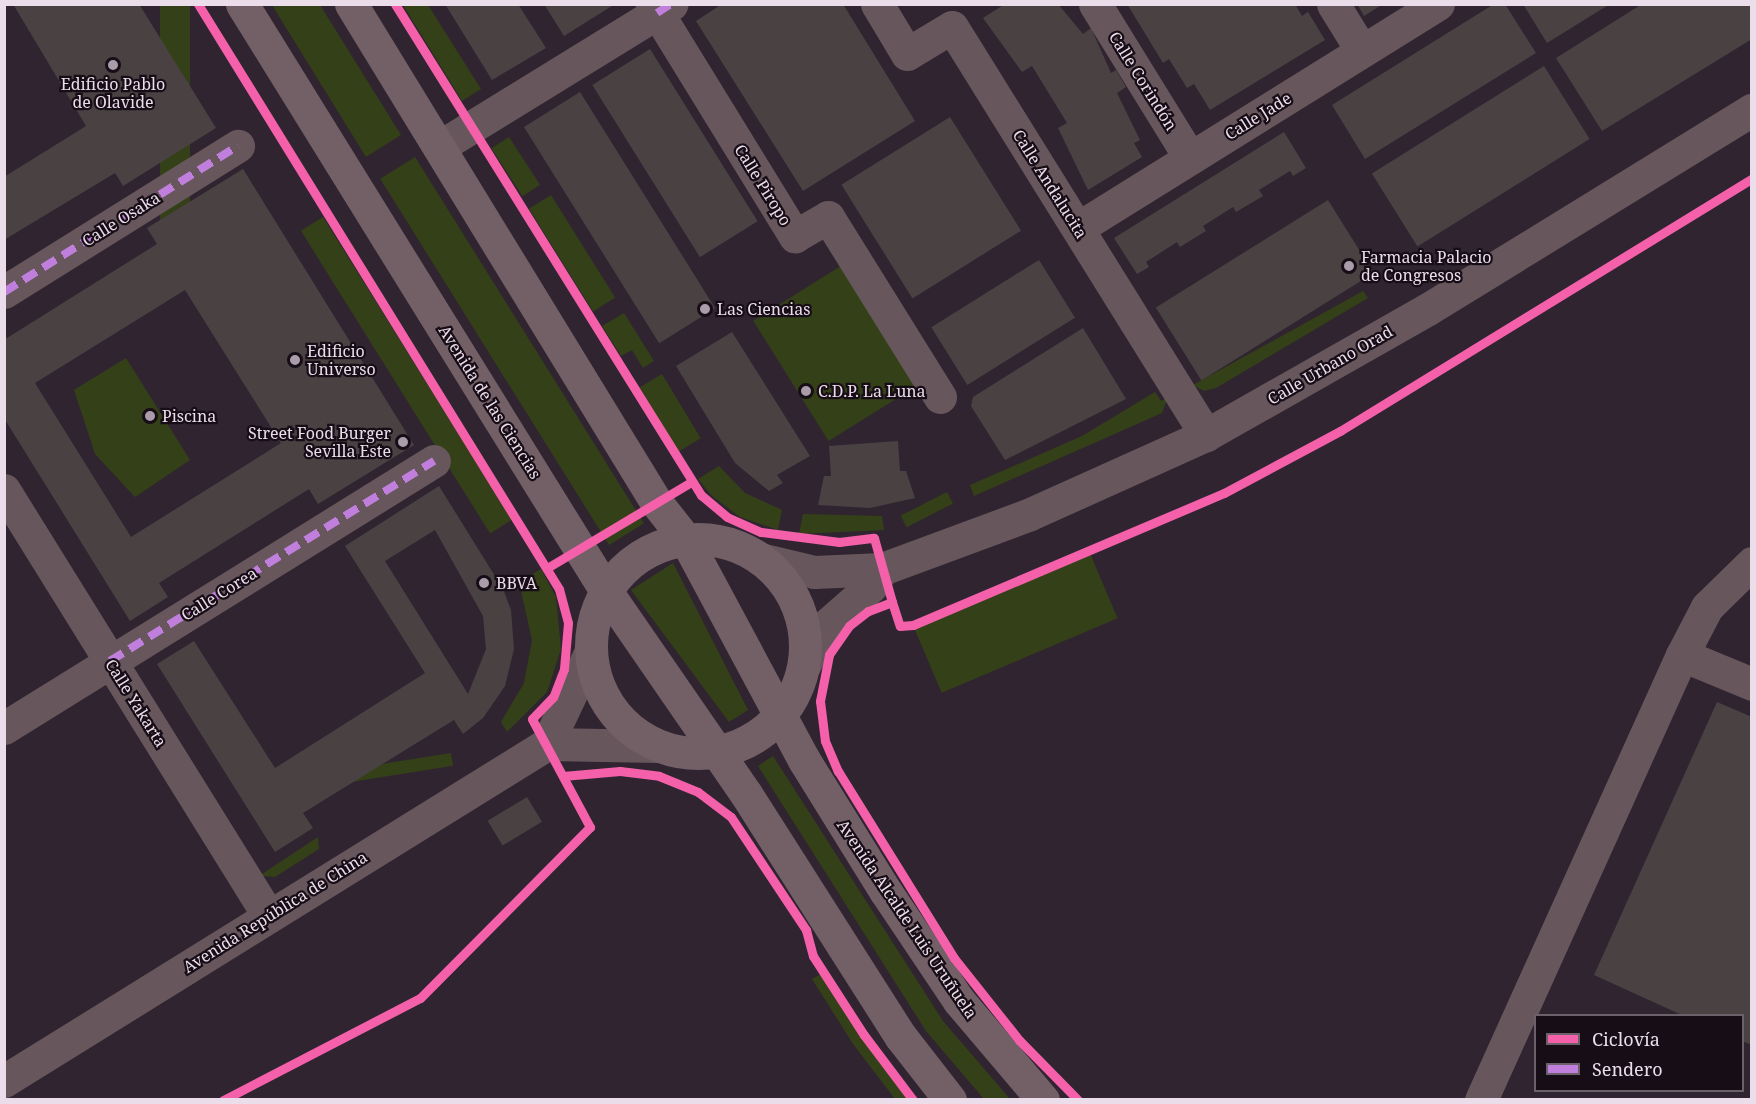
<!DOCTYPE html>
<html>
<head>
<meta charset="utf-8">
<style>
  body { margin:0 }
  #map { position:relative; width:1756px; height:1104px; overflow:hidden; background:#302430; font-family:"Noto Serif",serif }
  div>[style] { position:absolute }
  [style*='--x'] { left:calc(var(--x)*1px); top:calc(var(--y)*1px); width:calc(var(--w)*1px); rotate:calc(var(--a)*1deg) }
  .green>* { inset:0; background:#344118; transform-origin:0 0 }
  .building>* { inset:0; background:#4a4143; transform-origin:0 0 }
  .minor>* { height:33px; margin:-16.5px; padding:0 16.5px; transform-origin:16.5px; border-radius:16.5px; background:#67575c }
  .major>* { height:33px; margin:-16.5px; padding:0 16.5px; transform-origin:16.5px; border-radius:16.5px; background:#735f66 }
  .major>.ring { margin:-16.5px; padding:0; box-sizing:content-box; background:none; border:33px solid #735f66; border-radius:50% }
  .quiet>* { height:8px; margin-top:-4px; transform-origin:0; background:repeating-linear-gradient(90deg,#c07fdc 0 15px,transparent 0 23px) }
  .cycleway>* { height:9px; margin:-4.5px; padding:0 4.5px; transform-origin:4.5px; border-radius:4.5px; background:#f560ab }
  .dots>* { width:16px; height:16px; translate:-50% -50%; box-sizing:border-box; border:3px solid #170d16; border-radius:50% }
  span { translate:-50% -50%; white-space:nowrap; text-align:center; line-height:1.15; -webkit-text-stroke:4.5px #170d16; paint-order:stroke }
  .street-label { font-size:16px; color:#ecddea }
  .poi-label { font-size:16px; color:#ecddea }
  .left { translate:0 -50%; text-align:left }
  .right { translate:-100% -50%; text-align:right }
  .frame { position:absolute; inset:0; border:6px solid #ecddea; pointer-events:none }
  .legend { position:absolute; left:1534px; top:1014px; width:210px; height:78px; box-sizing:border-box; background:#170d16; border:2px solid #6c606b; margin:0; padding:8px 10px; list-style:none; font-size:18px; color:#ecddea }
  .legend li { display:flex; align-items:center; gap:12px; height:30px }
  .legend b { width:30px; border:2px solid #6c606b }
</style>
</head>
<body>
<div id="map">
  <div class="green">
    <i style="left:160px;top:5px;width:30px;height:238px"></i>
    <i style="clip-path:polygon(272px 5px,320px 5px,401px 135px,366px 157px)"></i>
    <i style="clip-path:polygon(403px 5px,428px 5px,481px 89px,462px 101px)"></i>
    <i style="left:509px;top:137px;width:57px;height:21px;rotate:57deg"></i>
    <i style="left:415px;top:157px;width:432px;height:41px;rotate:58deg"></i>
    <i style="left:551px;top:195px;width:121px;height:26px;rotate:58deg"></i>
    <i style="left:323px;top:217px;width:357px;height:26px;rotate:58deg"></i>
    <i style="left:844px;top:264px;width:142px;height:107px;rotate:58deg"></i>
    <i style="clip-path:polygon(1363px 291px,1368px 298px,1216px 388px,1204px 391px,1193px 385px)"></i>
    <i style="clip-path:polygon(624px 313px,654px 361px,643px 368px,632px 350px,621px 356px,602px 326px)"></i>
    <i style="clip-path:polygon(126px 358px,190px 460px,135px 497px,95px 454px,74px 390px)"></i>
    <i style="left:662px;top:374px;width:75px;height:26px;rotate:59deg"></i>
    <i style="clip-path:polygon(1155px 392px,1161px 401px,1168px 397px,1162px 413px,974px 496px,970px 485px,1082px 436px)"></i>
    <i style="clip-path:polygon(719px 466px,745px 493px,782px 510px,778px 530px,740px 517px,712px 496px,698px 479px)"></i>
    <i style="left:947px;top:492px;width:13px;height:52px;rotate:63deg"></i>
    <i style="clip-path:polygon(803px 514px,882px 516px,884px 530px,799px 534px)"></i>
    <i style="left:1089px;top:551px;width:73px;height:191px;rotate:67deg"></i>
    <i style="clip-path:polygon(673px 563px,748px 710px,729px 722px,631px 590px)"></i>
    <i style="clip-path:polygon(541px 569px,556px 597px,561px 649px,547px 692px,507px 732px,501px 722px,524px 683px,532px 640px,519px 582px)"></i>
    <i style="left:451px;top:753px;width:13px;height:135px;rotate:81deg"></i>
    <i style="clip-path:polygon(773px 756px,943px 1021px,1010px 1099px,984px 1099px,926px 1031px,758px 766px)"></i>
    <i style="clip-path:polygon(318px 837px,319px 849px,275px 877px,259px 876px)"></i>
    <i style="clip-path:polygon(821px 974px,860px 1036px,909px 1099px,895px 1099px,853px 1044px,812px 979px)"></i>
  </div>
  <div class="building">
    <i style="clip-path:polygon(13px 4px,139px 4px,216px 128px,123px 186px,115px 173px,4px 240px,4px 177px,86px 126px)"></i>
    <i style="clip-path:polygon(445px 4px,518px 4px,546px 48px,492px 80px)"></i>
    <i style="clip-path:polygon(544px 4px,615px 4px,564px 36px)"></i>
    <i style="clip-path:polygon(722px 4px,843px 4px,915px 121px,803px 191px,696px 21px)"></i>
    <i style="clip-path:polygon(1005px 4px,1058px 4px,1083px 34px,1091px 28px,1111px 73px,1116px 70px,1126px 87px,1117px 93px,1140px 140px,1134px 143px,1142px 157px,1088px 190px,1058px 128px,1067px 123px,1032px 66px,1022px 72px,983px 18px)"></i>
    <i style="clip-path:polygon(1127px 4px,1295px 4px,1302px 16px,1308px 12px,1325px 40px,1210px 110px,1194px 84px,1187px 88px,1169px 59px,1163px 63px)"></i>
    <i style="clip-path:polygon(1357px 4px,1383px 4px,1364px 16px)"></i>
    <i style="clip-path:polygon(1494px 4px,1505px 4px,1536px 53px,1365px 159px,1332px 105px)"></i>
    <i style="clip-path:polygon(1523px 4px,1610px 4px,1547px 43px)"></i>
    <i style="clip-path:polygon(1642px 4px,1752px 4px,1752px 39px,1602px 131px,1556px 58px)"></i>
    <i style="left:650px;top:49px;width:203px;height:68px;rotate:58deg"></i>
    <i style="left:1544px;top:66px;width:86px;height:203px;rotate:58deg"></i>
    <i style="left:580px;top:92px;width:255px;height:66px;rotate:58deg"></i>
    <i style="left:950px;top:117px;width:134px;height:128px;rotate:58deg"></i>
    <i style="clip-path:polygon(1284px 132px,1306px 168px,1293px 176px,1290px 171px,1259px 190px,1263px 196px,1236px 212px,1233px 207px,1203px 226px,1206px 231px,1180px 247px,1177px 242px,1146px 262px,1149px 267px,1137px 274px,1114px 238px)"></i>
    <i style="clip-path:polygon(evenodd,243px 169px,414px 445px,318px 504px,309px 489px,159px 583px,168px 597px,130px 621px,4px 418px,4px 334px,7px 338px,157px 244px,147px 228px,243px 169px,185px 290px,281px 443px,131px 537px,35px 383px,185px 290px)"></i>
    <i style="left:1328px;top:200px;width:86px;height:203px;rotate:58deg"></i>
    <i style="left:1039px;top:260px;width:68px;height:127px;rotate:58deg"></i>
    <i style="clip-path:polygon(1083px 328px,1126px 399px,1005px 460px,971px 406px,973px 397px)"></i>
    <i style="clip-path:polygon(732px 332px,810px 456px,777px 475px,783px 483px,769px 491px,735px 463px,676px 366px)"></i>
    <i style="clip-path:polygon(898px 441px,900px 471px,906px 471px,915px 498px,870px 508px,818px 505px,824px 476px,831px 476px,829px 446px)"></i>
    <i style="clip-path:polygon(evenodd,439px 486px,503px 589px,511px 610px,514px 649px,505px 686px,483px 718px,463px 734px,454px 720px,303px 813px,313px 828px,275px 852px,157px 664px,194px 641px,275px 768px,425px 673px,345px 546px,439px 486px,435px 530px,483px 616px,486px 649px,468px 694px,385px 561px,435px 530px)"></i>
    <i style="clip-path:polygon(1717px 702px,1752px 717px,1752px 1045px,1742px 1041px,1742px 1016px,1684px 1016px,1594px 975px)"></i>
    <i style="left:527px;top:797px;width:29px;height:46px;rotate:59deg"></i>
  </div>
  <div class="minor">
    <i style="--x:652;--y:4;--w:273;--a:58.4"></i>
    <i style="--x:795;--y:236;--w:38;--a:-30"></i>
    <i style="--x:828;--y:217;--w:212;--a:58.1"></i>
    <i style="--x:877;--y:4;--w:58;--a:59"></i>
    <i style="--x:907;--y:54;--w:52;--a:-31"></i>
    <i style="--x:952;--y:27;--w:481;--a:58.1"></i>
    <i style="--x:1095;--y:4;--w:181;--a:58.3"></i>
    <i style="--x:1333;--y:4;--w:55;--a:58.3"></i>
    <i style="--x:439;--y:147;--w:273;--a:-31.6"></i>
    <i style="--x:1078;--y:228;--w:424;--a:-31.9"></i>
    <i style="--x:4;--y:292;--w:276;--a:-32"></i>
    <i style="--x:4;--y:490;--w:500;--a:58.15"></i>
    <i style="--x:760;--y:559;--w:56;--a:13.5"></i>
    <i style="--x:814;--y:572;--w:68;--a:-2.5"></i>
    <i style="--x:882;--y:569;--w:156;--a:-20.3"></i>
    <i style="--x:1028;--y:515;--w:195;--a:-24.2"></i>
    <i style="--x:1206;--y:435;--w:255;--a:-29.6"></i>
    <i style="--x:1428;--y:309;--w:380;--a:-31.6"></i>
    <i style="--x:1682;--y:655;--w:76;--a:22.5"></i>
    <i style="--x:804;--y:666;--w:38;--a:-65"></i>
    <i style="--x:820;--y:631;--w:68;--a:-41.4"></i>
    <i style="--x:871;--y:586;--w:20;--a:-57"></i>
    <i style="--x:4;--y:728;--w:506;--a:-31.84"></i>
    <i style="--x:547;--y:744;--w:111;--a:1"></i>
    <i style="--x:547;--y:744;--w:103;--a:-64.7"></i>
    <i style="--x:4;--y:1081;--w:639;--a:-31.82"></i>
    <i style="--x:1481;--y:1100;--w:488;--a:-65.7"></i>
    <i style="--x:1682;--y:655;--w:54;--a:-62.5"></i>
    <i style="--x:1707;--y:607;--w:63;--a:-44.4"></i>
  </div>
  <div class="major">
    <i style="--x:242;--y:4;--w:691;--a:58.2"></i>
    <i style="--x:606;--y:591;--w:247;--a:55.4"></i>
    <i style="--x:746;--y:794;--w:288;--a:57.5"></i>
    <i style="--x:901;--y:1037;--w:80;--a:52.1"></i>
    <i style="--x:351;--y:4;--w:584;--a:58.51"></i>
    <i style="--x:656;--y:502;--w:48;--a:51.7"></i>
    <i style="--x:686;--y:540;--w:250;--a:61.8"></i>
    <i style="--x:804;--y:760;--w:155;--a:58.2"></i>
    <i style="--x:886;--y:892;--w:131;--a:56.2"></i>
    <i style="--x:959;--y:1001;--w:130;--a:49.7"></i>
    <i class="ring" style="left:591px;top:539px;width:181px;height:181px"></i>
  </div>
  <div class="quiet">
    <i style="--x:657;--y:13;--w:17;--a:-33"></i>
    <i style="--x:4;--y:292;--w:276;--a:-32"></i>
    <i style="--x:110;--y:661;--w:381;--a:-31.7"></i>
  </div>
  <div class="cycleway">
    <i style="--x:198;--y:4;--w:687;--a:58.32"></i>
    <i style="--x:559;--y:589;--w:35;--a:75"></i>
    <i style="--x:568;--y:623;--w:46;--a:95"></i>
    <i style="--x:564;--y:669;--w:30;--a:111"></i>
    <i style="--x:553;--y:697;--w:30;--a:134"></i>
    <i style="--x:532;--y:719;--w:123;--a:61.8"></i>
    <i style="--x:590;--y:827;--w:241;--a:134.8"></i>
    <i style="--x:420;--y:998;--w:222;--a:152.6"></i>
    <i style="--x:395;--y:4;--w:579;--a:58.07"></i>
    <i style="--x:701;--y:495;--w:34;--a:40"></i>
    <i style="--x:727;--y:517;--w:37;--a:24"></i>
    <i style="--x:761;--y:532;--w:79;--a:7.3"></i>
    <i style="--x:839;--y:542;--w:35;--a:-7"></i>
    <i style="--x:874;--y:538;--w:66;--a:74.3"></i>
    <i style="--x:892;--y:602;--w:26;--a:159"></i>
    <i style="--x:868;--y:611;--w:24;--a:142"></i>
    <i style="--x:849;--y:626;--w:35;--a:125"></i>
    <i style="--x:829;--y:655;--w:47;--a:101.1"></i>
    <i style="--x:820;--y:701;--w:40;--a:82.9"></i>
    <i style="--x:825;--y:741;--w:33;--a:67"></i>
    <i style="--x:838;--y:771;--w:220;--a:58.2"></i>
    <i style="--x:954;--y:958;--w:105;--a:51.6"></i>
    <i style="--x:1019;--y:1040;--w:84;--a:45.5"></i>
    <i style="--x:547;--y:568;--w:168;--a:-30.8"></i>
    <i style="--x:892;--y:602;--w:25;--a:72"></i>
    <i style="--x:900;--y:626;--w:13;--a:-4"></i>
    <i style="--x:913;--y:625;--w:338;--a:-23"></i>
    <i style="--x:1224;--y:493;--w:132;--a:-28.1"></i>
    <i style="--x:1340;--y:431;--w:483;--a:-31.5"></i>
    <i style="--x:563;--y:776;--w:57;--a:-5"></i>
    <i style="--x:620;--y:771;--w:39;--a:7"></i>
    <i style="--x:659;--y:776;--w:42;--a:22.3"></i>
    <i style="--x:698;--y:792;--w:41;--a:37.1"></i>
    <i style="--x:731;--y:817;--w:136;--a:56.4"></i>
    <i style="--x:806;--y:930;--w:27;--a:75"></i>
    <i style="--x:813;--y:956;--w:94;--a:57.2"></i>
    <i style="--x:864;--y:1035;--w:81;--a:53"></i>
  </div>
  <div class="dots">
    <i style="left:113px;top:65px;background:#aa9ca9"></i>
    <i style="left:1349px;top:266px;background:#aa9ca9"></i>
    <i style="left:705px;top:309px;background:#aa9ca9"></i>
    <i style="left:295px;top:360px;background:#aa9ca9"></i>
    <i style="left:806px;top:391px;background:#aa9ca9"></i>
    <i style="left:150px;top:416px;background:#aa9ca9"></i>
    <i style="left:403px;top:442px;background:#aa9ca9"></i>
    <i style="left:484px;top:583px;background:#aa9ca9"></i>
  </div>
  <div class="street-label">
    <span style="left:1143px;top:81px;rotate:58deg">Calle Corindón</span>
    <span style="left:1258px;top:116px;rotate:-32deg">Calle Jade</span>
    <span style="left:1050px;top:184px;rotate:58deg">Calle Andalucita</span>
    <span style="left:763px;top:185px;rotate:58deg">Calle Piropo</span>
    <span style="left:121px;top:219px;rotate:-32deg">Calle Osaka</span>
    <span style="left:1330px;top:365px;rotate:-30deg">Calle Urbano Orad</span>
    <span style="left:490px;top:402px;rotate:58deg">Avenida de las Ciencias</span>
    <span style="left:219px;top:594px;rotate:-32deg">Calle Corea</span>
    <span style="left:136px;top:703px;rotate:58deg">Calle Yakarta</span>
    <span style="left:275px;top:912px;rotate:-32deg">Avenida República de China</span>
    <span style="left:907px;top:919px;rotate:56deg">Avenida Alcalde Luis Uruñuela</span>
  </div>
  <div class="poi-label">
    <span style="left:113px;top:93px">Edificio Pablo<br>de Olavide</span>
    <span class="left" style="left:1361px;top:266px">Farmacia Palacio<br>de Congresos</span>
    <span class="left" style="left:717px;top:309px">Las Ciencias</span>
    <span class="left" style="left:307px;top:360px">Edificio<br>Universo</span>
    <span class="left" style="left:818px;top:391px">C.D.P. La Luna</span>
    <span class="left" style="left:162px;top:416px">Piscina</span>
    <span class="right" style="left:391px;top:442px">Street Food Burger<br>Sevilla Este</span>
    <span class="left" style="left:496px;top:583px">BBVA</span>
  </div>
  <div class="frame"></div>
  <ul class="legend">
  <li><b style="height:8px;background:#f560ab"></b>Ciclovía</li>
  <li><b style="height:8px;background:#c07fdc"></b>Sendero</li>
  </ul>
</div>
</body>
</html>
